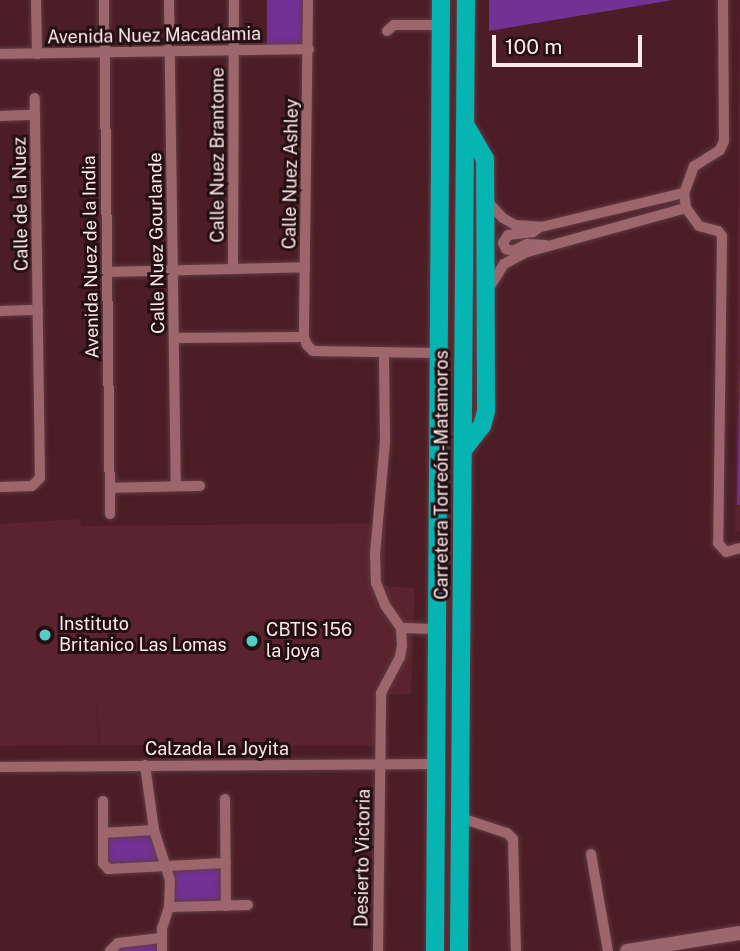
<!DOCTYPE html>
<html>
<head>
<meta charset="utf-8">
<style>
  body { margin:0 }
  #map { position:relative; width:740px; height:951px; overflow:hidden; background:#4c1d25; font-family:"Public Sans",sans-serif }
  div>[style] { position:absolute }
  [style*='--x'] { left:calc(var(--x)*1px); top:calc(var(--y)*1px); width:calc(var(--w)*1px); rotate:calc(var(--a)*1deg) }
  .built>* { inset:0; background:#5a232d }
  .green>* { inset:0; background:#723194; transform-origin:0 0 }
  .roads { filter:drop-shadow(0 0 2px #603b43) drop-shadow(0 0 2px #603b43) }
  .street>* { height:10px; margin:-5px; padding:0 5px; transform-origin:5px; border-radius:5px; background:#9d666d }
  .secondary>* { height:14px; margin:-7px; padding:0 7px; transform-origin:7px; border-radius:7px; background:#9d666d }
  .highway>* { height:18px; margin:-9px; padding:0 9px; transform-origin:9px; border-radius:9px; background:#06b5b1 }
  .dots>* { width:19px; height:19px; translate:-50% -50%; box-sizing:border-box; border:4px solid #240f12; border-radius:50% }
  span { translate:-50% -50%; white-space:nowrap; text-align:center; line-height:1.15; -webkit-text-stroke:6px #240f12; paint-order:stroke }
  .street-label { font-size:18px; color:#fde9eb }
  .poi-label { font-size:18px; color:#fde9eb }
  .left { translate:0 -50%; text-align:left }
  .scale { position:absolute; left:492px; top:35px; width:150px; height:32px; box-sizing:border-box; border:4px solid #fde9eb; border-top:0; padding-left:9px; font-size:21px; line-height:24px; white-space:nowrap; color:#fde9eb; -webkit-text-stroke:5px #240f12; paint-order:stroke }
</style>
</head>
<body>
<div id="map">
  <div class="built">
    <i style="clip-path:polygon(740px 0,740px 531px,735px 533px)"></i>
    <i style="clip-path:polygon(80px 519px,81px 526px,386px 523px,384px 586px,415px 588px,411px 694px,385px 694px,383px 746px,100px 745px,95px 689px,99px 745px,0 746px,0 524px)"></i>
  </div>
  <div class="green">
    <i style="left:267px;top:0;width:37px;height:46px"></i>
    <i style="clip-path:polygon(489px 0,673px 0,489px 31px)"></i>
    <i style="clip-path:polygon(740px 357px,740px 505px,737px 505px)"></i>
    <i style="clip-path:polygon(153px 832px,163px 865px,106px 866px,104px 835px)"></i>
    <i style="left:224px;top:864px;width:40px;height:56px;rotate:90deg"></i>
    <i style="clip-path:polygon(159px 940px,160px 951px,112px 951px,113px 948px)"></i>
  </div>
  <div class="roads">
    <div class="street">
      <i style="--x:36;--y:0;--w:54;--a:88.9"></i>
      <i style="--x:104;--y:0;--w:514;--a:89.33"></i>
      <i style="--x:169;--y:0;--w:486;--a:89.2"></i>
      <i style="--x:308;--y:0;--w:337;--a:90.7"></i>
      <i style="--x:304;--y:337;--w:9;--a:69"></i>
      <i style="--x:307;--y:345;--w:8;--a:45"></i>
      <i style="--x:313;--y:351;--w:124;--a:0.9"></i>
      <i style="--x:723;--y:0;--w:141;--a:89.6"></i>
      <i style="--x:724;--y:141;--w:10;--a:114"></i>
      <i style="--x:720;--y:150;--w:31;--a:148"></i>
      <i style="--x:694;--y:166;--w:29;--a:110"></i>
      <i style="--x:684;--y:193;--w:15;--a:82"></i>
      <i style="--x:686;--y:208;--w:22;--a:54"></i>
      <i style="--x:699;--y:226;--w:20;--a:15"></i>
      <i style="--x:718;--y:231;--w:6;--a:51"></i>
      <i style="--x:722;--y:236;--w:307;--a:90.7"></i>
      <i style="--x:718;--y:543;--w:12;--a:48"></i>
      <i style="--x:726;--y:552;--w:15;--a:-16"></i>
      <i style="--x:387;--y:31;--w:9;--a:-41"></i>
      <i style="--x:394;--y:25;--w:47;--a:0"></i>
      <i style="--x:0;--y:54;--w:309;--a:-0.9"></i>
      <i style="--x:0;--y:116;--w:35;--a:-2"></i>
      <i style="--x:487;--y:201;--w:23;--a:47"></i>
      <i style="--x:503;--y:218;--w:14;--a:30"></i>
      <i style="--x:515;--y:225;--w:26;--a:4"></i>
      <i style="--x:541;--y:227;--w:147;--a:-13.4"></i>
      <i style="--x:540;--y:227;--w:9;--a:144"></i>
      <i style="--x:533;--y:232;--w:25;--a:173"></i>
      <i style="--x:508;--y:235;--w:9;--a:122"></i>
      <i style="--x:503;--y:243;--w:7;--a:63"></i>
      <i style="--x:506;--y:249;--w:7;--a:16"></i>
      <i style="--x:513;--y:251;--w:16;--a:-27"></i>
      <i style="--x:527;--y:244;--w:19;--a:3"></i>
      <i style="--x:233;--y:269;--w:269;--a:-89.8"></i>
      <i style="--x:107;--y:272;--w:198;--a:-1.4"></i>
      <i style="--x:489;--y:288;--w:28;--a:-58"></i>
      <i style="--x:504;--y:264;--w:26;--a:-28"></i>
      <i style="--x:527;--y:252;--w:165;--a:-15.5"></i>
      <i style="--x:0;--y:311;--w:38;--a:-2"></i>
      <i style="--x:174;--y:338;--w:130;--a:-0.4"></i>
      <i style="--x:0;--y:487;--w:32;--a:-2"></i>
      <i style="--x:32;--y:486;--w:11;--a:-45"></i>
      <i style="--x:40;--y:478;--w:380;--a:-90.8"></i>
      <i style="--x:110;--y:488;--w:90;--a:-1.3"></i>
      <i style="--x:401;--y:628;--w:34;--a:2"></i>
      <i style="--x:145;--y:765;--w:66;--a:82.1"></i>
      <i style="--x:154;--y:830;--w:52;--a:72.3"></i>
      <i style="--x:170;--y:880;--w:27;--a:92"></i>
      <i style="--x:169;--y:907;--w:22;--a:108"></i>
      <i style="--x:162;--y:928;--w:23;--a:90"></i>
      <i style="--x:0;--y:767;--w:434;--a:-0.4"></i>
      <i style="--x:225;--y:799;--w:107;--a:89.5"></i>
      <i style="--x:103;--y:801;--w:62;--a:90"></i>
      <i style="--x:103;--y:863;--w:8;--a:50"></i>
      <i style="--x:108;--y:869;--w:118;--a:-2.9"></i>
      <i style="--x:461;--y:818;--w:48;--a:18.1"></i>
      <i style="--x:507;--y:833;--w:8;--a:45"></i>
      <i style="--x:513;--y:839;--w:112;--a:88.5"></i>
      <i style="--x:103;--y:833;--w:51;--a:-3.4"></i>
      <i style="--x:591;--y:854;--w:98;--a:80.1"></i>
      <i style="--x:169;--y:907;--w:79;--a:-1.5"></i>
      <i style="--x:110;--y:951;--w:11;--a:-45"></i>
      <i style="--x:118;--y:943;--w:43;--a:-6.6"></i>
      <i style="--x:378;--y:951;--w:258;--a:-89.3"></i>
      <i style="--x:381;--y:693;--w:41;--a:-62.2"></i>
      <i style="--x:400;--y:657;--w:11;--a:-80"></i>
      <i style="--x:402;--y:646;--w:18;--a:-93"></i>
      <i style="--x:401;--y:628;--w:28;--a:-125"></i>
      <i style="--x:385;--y:605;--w:24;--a:-112"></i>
      <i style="--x:376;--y:583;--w:29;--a:-92"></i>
      <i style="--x:375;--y:554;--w:113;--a:-84.9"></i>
      <i style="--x:385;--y:441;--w:87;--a:-90.7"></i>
    </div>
    <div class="secondary">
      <i style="--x:627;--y:951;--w:114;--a:-9.1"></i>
    </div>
    <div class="highway">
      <i style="--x:463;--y:450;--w:31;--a:-52"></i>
      <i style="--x:482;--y:426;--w:16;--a:-75"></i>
      <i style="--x:486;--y:411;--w:252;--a:-90.2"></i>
      <i style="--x:485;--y:159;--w:38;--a:-120"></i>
      <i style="--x:435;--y:951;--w:951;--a:-89.64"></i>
      <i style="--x:459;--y:951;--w:951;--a:-89.58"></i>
    </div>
  </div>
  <div class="dots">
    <i style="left:45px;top:635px;background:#54cdc9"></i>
    <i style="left:252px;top:641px;background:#54cdc9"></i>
  </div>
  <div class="street-label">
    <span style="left:154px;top:36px;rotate:-1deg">Avenida Nuez Macadamia</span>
    <span style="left:218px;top:155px;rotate:-90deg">Calle Nuez Brantome</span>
    <span style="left:291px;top:174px;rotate:-89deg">Calle Nuez Ashley</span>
    <span style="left:21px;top:204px;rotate:-91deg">Calle de la Nuez</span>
    <span style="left:157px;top:243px;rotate:-91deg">Calle Nuez Gourlande</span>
    <span style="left:91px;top:257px;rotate:-91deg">Avenida Nuez de la India</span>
    <span style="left:442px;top:475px;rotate:-90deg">Carretera Torreón-Matamoros</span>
    <span style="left:217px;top:749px">Calzada La Joyita</span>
    <span style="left:363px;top:858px;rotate:-89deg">Desierto Victoria</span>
  </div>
  <div class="poi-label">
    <span class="left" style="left:59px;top:635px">Instituto<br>Britanico Las Lomas</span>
    <span class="left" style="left:266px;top:641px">CBTIS 156<br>la joya</span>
  </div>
  <div class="scale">100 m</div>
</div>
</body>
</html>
